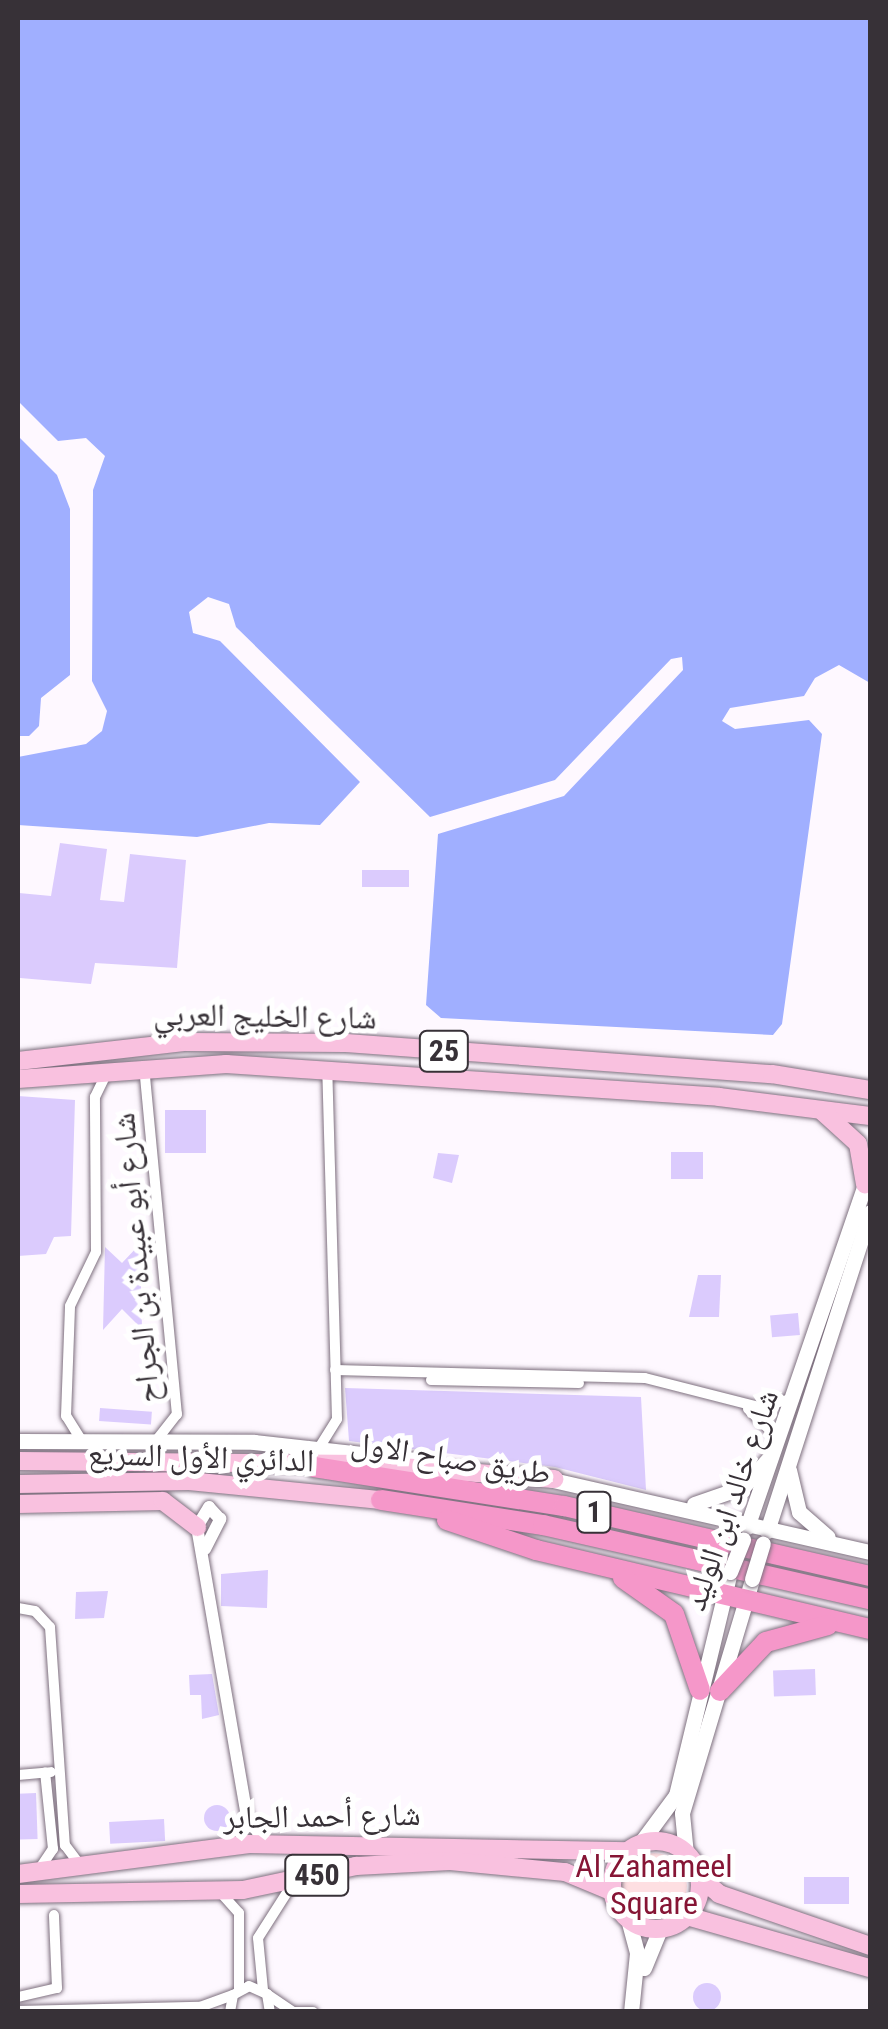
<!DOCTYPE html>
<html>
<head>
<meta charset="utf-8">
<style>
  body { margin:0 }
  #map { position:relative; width:888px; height:2029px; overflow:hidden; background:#fef8ff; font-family:"Roboto Condensed","Noto Naskh Arabic",sans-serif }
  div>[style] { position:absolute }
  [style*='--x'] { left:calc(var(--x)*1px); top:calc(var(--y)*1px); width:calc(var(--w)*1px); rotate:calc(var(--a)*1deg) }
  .green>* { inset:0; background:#fedfe2 }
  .round { border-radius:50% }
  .water>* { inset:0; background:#a0afff }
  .building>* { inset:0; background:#dbcbfd; transform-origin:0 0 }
  .roads { filter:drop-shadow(0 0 2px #7e707f) drop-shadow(0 0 2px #7e707f) }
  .minor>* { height:10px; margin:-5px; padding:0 5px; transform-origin:5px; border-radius:5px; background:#fff }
  .tertiary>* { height:12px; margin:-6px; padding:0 6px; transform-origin:6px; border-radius:6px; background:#fff }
  .secondary>* { height:15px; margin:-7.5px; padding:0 7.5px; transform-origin:7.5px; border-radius:7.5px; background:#fff }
  .primary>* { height:18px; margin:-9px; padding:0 9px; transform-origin:9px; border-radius:9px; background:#f9c1df }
  .primary>.ring { margin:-9px; padding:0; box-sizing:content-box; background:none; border:18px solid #f9c1df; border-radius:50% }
  .motorway>* { height:20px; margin:-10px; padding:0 10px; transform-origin:10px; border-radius:10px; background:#f597c9 }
  .bridges { filter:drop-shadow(0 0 2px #7e707f) drop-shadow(0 0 2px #7e707f) }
  .secondary-bridge>* { height:15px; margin:-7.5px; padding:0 7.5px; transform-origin:7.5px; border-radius:7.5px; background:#fff }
  span { translate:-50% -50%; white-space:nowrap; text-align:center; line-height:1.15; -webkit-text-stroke:10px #fff; paint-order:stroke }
  .shield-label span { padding:2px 8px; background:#fff; border:2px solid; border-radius:8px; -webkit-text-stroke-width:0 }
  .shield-label { font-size:30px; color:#373137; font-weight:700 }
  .street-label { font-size:32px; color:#373137 }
  .park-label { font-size:32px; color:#861535 }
  .frame { position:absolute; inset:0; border:20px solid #373137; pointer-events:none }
</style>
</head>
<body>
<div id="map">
  <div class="green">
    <i class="round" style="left:621px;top:1853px;width:66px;height:66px"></i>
  </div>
  <div class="water">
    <i style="clip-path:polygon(18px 18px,870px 18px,870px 683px,839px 665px,815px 678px,804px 696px,730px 708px,722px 721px,735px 729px,809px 720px,822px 734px,782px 1024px,773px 1035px,441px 1018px,426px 1005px,438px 834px,564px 796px,683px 670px,682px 657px,671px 659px,555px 780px,430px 817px,236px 627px,229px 604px,208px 597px,189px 612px,193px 633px,220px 641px,360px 782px,320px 825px,269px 823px,197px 837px,18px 825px,18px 757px,86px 744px,102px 731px,107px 711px,92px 681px,93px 490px,105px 456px,86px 438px,58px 441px,18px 401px)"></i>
    <i style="clip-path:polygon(18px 436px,57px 475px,70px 509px,70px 675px,41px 698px,39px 726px,29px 736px,18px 736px)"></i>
  </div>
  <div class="building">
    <i style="clip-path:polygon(60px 843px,107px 849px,100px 900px,124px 902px,130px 854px,186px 860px,177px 968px,95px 963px,91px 984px,20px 978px,19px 893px,51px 896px)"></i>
    <i style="left:409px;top:870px;width:17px;height:47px;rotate:90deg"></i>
    <i style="clip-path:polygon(18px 1096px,75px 1100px,71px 1236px,54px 1237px,46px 1254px,18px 1256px)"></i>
    <i style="left:165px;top:1110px;width:41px;height:43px"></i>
    <i style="left:703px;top:1152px;width:27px;height:32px;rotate:90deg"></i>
    <i style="clip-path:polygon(438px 1153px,459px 1155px,452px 1183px,433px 1178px)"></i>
    <i style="clip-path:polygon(140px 1244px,142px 1329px,122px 1309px,103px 1330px,105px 1247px,122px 1263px)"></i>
    <i style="clip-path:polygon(698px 1275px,721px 1275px,719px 1317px,689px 1317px)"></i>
    <i style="left:798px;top:1313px;width:22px;height:28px;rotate:85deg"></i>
    <i style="clip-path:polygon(345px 1388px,641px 1397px,646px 1490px,555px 1467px,349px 1441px)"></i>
    <i style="left:100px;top:1408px;width:52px;height:13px;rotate:4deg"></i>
    <i style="clip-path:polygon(268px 1570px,267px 1608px,221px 1606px,221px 1574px)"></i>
    <i style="clip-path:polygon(108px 1591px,104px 1618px,75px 1619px,76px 1592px)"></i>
    <i style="left:815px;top:1669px;width:26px;height:42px;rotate:88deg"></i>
    <i style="clip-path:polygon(212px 1674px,219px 1715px,202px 1719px,201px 1695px,190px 1695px,189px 1675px)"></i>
    <i style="left:36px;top:1793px;width:46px;height:18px;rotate:88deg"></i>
    <i class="round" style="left:204px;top:1805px;width:26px;height:26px"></i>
    <i style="left:164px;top:1819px;width:22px;height:55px;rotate:87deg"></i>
    <i style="left:804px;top:1877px;width:45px;height:27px"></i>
    <i class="round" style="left:693px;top:1983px;width:28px;height:28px"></i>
  </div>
  <div class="roads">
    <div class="minor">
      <i style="--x:144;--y:1066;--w:350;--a:84.6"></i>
      <i style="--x:177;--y:1414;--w:31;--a:128"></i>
      <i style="--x:335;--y:1370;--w:310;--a:1.5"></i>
      <i style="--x:645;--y:1378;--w:118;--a:14.3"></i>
      <i style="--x:759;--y:1407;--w:36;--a:-14"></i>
      <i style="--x:431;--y:1380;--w:148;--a:1.2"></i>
      <i style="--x:748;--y:1409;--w:42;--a:44"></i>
      <i style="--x:80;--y:1438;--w:26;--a:-122"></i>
      <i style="--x:66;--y:1416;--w:110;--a:-87.9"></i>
      <i style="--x:70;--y:1306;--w:60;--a:-64.3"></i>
      <i style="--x:96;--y:1252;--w:155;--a:-90.4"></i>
      <i style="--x:95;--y:1097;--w:25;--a:-64"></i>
      <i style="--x:319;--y:1448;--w:34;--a:-58"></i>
      <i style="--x:337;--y:1419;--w:349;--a:-91.6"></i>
      <i style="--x:18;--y:1608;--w:17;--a:10"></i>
      <i style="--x:35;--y:1611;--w:22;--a:47"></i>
      <i style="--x:50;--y:1627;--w:219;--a:86.1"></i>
      <i style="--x:65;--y:1845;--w:25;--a:53"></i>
      <i style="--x:18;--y:1775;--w:33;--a:-5"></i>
      <i style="--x:38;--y:1871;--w:27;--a:-56"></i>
      <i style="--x:53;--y:1849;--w:77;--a:-95.9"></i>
      <i style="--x:221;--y:1893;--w:27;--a:48"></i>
      <i style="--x:239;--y:1913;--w:76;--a:90"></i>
      <i style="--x:263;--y:1990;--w:52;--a:-95.5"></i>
      <i style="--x:258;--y:1938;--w:65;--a:-57.5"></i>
      <i style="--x:268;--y:1995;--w:29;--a:34"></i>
      <i style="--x:18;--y:1997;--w:40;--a:-13"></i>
      <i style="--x:57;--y:1988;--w:73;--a:-92.4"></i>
      <i style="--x:18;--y:2011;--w:182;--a:-1.3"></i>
      <i style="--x:200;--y:2007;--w:35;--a:-20"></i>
      <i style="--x:230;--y:2012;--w:17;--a:-80"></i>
      <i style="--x:233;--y:1995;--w:18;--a:-29"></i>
      <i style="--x:249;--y:1986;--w:20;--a:24"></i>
      <i style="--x:267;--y:1994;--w:18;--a:81"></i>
      <i style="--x:289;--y:2012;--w:24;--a:0"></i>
    </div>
    <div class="tertiary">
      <i style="--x:205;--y:1549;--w:34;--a:-63"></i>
      <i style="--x:220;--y:1519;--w:16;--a:-133"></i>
      <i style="--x:209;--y:1507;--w:23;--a:121"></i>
      <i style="--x:197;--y:1527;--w:293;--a:80.2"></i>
      <i style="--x:247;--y:1816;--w:32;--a:56"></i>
    </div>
    <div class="secondary">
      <i style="--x:18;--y:1441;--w:236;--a:0.2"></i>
      <i style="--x:254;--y:1442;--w:174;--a:6.3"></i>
      <i style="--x:789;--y:1470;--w:43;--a:76.6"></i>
      <i style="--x:799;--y:1512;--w:38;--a:41"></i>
      <i style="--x:544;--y:1478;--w:334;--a:12.8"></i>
      <i style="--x:694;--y:1504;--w:52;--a:-19.1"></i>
      <i style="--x:743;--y:1487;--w:39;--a:-48"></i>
      <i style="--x:747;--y:1527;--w:372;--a:-71"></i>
      <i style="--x:767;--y:1531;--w:335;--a:-72.1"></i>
      <i style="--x:639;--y:1845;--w:62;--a:-53.5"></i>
      <i style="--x:676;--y:1795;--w:229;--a:-76.4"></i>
      <i style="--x:686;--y:1854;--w:41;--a:-95.6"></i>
      <i style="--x:682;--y:1813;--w:244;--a:-73.3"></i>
      <i style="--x:628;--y:1919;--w:35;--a:75"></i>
      <i style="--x:637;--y:1953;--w:59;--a:95.8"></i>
      <i style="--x:644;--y:1968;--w:42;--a:-67.7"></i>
    </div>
    <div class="primary">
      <i style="--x:18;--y:1061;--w:169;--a:-6.5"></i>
      <i style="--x:186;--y:1042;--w:160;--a:0.4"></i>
      <i style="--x:346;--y:1043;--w:427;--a:4.2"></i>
      <i style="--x:772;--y:1074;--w:99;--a:9.3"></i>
      <i style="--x:18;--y:1079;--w:209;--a:-4.1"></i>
      <i style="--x:226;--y:1064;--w:494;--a:3.8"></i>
      <i style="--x:719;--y:1097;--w:152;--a:7.2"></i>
      <i style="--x:823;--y:1112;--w:47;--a:42.4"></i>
      <i style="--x:858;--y:1144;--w:41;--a:80.1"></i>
      <i style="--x:18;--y:1461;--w:345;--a:0.5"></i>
      <i style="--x:363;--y:1464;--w:192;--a:4.5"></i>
      <i style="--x:18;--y:1484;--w:171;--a:-1"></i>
      <i style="--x:189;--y:1481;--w:193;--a:5.7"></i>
      <i style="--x:18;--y:1504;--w:145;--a:-1.2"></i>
      <i style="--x:163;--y:1501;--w:43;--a:37.4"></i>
      <i class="ring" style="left:612px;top:1841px;width:70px;height:70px"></i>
      <i style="--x:18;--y:1874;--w:233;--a:-7.4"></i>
      <i style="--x:249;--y:1844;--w:380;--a:1.1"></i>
      <i style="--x:699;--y:1877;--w:26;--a:40"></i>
      <i style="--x:719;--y:1894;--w:160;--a:19"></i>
      <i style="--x:18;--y:1894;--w:225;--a:-1"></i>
      <i style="--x:243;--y:1890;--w:116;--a:-12"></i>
      <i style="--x:356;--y:1866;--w:94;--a:-3"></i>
      <i style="--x:450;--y:1861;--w:116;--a:5.5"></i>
      <i style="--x:565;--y:1872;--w:52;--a:22.6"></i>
      <i style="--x:687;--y:1916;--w:190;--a:15.9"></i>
    </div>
    <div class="motorway">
      <i style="--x:314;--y:1467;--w:253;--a:8.9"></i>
      <i style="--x:564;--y:1506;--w:314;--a:12.9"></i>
      <i style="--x:381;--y:1500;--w:164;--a:8.8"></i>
      <i style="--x:543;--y:1525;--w:335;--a:12.8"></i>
      <i style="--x:447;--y:1520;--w:94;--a:18.6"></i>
      <i style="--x:536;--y:1550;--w:343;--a:13.3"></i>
      <i style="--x:623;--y:1578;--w:62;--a:35.2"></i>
      <i style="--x:674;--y:1614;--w:80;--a:71.1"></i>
      <i style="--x:720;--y:1691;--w:67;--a:-46.8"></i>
      <i style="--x:766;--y:1642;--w:64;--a:-15.3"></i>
    </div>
  </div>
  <div class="bridges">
    <div class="secondary-bridge">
      <i style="--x:730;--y:1572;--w:35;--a:-68"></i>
      <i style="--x:752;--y:1579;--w:37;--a:-73"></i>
    </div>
  </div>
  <div class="shield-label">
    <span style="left:444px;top:1051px">25</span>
    <span style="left:594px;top:1512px">1</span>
    <span style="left:317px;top:1875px">450</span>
  </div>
  <div class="street-label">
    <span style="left:265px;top:1016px;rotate:1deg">شارع الخليج العربي</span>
    <span style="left:136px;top:1258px;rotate:-95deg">شارع أبو عبيدة بن الجراح</span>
    <span style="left:201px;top:1457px;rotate:2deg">الدائري الأول السريع</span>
    <span style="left:451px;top:1458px;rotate:9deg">طريق صباح الاول</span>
    <span style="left:731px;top:1500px;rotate:-71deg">شارع خالد ابن الوليد</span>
    <span style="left:322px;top:1816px;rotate:-1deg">شارع أحمد الجابر</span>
  </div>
  <div class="park-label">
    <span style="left:654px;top:1885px">Al Zahameel<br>Square</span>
  </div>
  <div class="frame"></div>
</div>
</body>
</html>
